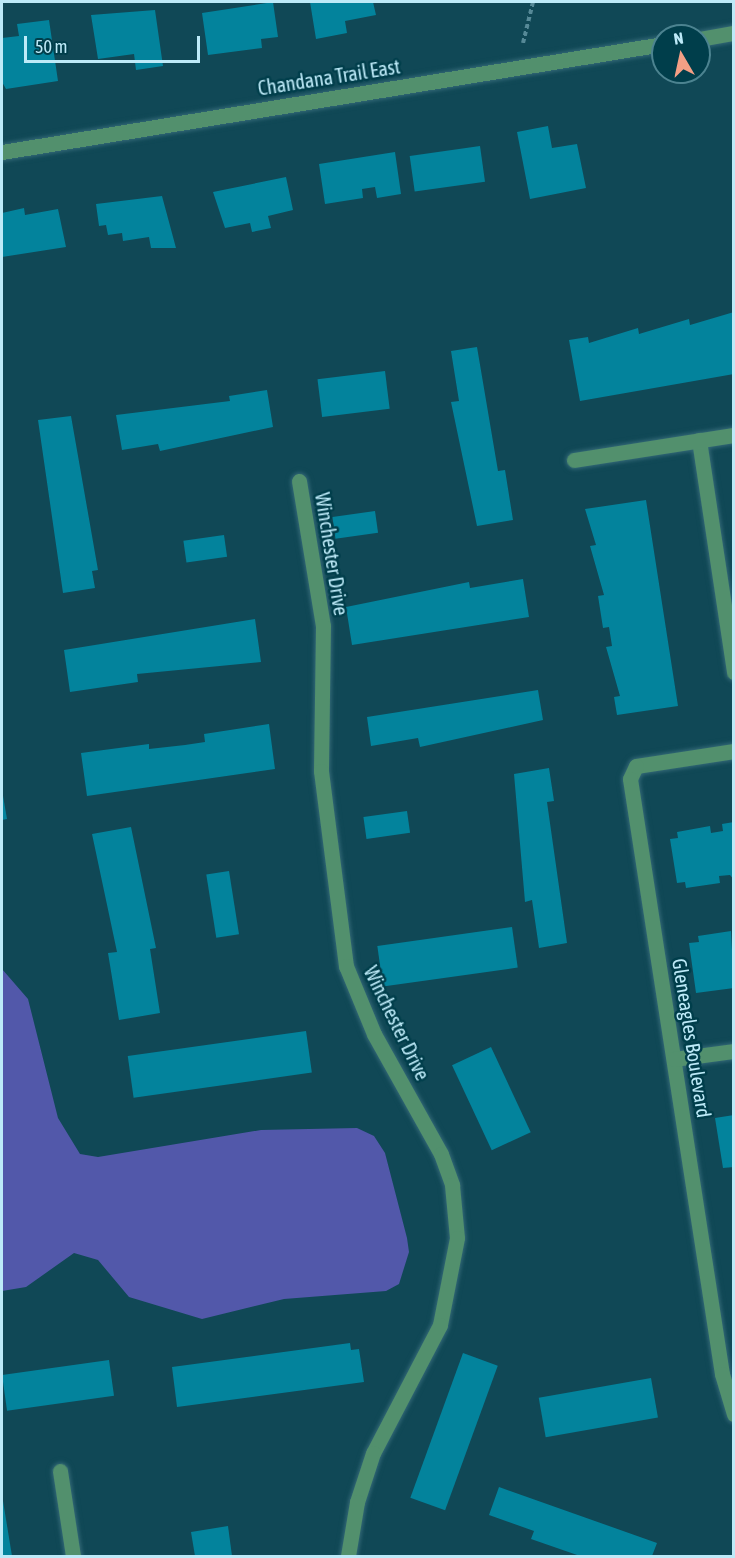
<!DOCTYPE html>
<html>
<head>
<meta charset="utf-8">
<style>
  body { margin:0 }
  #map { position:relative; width:735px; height:1558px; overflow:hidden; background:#104856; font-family:"Asap Condensed",sans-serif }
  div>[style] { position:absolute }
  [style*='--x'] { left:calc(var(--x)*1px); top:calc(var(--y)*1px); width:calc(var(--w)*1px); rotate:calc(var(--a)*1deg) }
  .water>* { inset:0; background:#5258aa }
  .building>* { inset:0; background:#03839c; transform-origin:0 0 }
  .path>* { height:4px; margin-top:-2px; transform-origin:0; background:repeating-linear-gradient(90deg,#568997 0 4.5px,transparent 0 7.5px) }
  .roads { filter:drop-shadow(0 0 2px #336876) drop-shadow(0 0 2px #336876) }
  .minor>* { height:15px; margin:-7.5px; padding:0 7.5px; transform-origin:7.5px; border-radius:7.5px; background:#52906d }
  span { translate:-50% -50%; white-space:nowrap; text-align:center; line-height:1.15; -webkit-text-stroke:5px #003e4b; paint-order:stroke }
  .street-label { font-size:20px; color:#bdeaf8 }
  .frame { position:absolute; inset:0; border:3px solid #bdeaf8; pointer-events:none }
  .north { position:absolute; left:651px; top:24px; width:60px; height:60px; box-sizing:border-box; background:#003e4b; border:2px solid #4c8390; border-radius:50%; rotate:351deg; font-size:16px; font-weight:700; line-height:24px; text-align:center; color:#bdeaf8 }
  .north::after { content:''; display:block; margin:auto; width:21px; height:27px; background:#f39f85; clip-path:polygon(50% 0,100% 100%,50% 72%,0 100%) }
  .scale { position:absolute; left:24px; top:36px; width:176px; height:27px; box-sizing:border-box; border:3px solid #bdeaf8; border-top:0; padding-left:8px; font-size:18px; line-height:21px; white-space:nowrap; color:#bdeaf8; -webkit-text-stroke:4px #003e4b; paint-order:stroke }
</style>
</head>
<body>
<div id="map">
  <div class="water">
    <i style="clip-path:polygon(2px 969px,28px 999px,58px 1118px,80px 1154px,98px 1157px,261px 1130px,357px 1128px,374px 1136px,385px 1153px,407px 1238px,409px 1252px,399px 1284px,386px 1291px,284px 1299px,202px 1319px,129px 1297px,98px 1260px,74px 1253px,26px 1287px,2px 1291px)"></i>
  </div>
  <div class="building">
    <i style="clip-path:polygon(273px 2px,278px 37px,261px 39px,262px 48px,208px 55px,202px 13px)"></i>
    <i style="clip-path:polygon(310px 2px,373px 2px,376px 15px,345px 21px,347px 33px,316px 39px)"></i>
    <i style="clip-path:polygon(155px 10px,163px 66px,136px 70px,134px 54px,98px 59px,91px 15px)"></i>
    <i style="clip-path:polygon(49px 20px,58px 81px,6px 89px,2px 82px,2px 38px,19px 36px,17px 24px)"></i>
    <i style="clip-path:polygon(548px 126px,552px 148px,577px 144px,586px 188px,530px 199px,517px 132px)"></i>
    <i style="left:480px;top:146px;width:36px;height:71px;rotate:82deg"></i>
    <i style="clip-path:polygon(395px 152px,401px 194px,377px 198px,375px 187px,362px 189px,363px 198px,325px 204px,319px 164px)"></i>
    <i style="clip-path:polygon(286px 177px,293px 210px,268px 216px,271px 228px,252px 232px,250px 223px,225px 228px,213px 192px)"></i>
    <i style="clip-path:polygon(162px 196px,176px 248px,151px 248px,149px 237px,123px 241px,122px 233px,108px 235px,106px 225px,99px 226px,96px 204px)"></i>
    <i style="clip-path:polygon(24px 208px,25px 215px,58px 209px,66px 247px,2px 257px,2px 213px)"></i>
    <i style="clip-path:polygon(734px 312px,734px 374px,580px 401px,569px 340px,588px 337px,589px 343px,638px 328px,639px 334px,689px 319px,690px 325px)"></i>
    <i style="clip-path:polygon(477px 347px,498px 471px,505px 470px,513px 520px,477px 526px,451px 402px,459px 401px,451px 351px)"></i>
    <i style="left:385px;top:371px;width:38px;height:68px;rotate:83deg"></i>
    <i style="clip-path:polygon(267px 390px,273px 427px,160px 451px,158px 444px,122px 450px,116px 415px,230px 401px,229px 396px)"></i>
    <i style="clip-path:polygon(71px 416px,98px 570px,92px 571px,95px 588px,63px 593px,38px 420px)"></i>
    <i style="clip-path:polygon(646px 500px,678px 706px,617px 715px,614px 697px,620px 696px,606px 647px,612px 646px,609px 627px,603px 628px,598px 596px,604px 595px,590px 546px,596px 545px,585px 509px)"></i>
    <i style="left:375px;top:511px;width:22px;height:43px;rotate:82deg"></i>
    <i style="left:224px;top:535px;width:22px;height:41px;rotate:82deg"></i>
    <i style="clip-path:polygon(523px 579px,529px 617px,352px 645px,346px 607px,469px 582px,470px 588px)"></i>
    <i style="clip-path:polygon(255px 619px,261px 662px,137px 674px,138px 682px,70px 692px,64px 650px)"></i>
    <i style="clip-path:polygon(538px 690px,543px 720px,420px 747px,418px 738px,371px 746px,367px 717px)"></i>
    <i style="clip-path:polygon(269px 724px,275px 769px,87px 796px,81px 753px,149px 744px,149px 749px,185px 745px,205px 742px,204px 734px)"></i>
    <i style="clip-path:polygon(549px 768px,554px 801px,547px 802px,567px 943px,539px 948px,532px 900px,525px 902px,514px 774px)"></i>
    <i style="clip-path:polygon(2px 790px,7px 819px,2px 820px)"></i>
    <i style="left:407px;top:811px;width:22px;height:44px;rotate:82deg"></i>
    <i style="clip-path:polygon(734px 822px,734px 880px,730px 875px,719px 876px,720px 883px,686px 888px,685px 882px,677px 883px,670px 839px,678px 838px,677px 832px,710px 826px,711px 833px,723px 831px,722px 824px)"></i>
    <i style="clip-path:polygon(131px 827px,156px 948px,150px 949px,160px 1013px,119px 1020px,108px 953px,117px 952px,92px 834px)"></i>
    <i style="left:229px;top:871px;width:64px;height:23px;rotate:81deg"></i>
    <i style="left:512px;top:927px;width:41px;height:136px;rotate:82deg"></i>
    <i style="clip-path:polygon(731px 931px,734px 988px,696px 993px,689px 943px,699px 942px,698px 936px)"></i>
    <i style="left:306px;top:1031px;width:42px;height:180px;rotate:82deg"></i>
    <i style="left:491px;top:1047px;width:94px;height:43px;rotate:65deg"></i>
    <i style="clip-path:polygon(734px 1115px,734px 1167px,723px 1168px,715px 1118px)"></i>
    <i style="clip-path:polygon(350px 1343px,351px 1350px,359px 1349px,364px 1382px,177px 1407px,172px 1367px)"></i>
    <i style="left:463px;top:1353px;width:37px;height:154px;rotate:20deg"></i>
    <i style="left:109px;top:1360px;width:36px;height:108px;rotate:82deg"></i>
    <i style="left:651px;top:1378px;width:40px;height:114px;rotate:80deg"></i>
    <i style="clip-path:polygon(499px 1487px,657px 1543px,652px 1556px,580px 1556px,531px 1539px,534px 1531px,489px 1515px)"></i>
    <i style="clip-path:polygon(2px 1501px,3px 1501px,12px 1556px,2px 1556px)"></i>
    <i style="clip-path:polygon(228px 1526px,232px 1556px,195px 1556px,191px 1532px)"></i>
  </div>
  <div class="path">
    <i style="--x:523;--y:43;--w:42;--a:-76.3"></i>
  </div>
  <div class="roads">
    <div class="minor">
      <i style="--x:699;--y:39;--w:36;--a:-10"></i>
      <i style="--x:2;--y:152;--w:670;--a:-9.28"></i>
      <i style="--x:699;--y:440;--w:235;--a:81.4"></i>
      <i style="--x:574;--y:460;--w:162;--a:-8.9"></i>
      <i style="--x:299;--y:481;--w:147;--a:80.6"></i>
      <i style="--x:323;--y:626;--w:145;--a:90.8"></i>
      <i style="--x:321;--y:771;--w:197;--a:82.7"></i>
      <i style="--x:346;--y:966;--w:74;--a:67.6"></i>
      <i style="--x:374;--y:1034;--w:137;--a:60.8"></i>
      <i style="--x:441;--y:1154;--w:33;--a:70"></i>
      <i style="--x:452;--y:1185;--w:53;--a:84.6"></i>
      <i style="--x:457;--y:1238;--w:89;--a:101.1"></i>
      <i style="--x:440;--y:1325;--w:144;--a:117.6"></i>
      <i style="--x:373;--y:1453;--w:52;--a:108.1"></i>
      <i style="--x:357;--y:1502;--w:55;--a:99.5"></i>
      <i style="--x:734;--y:751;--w:99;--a:171.3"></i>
      <i style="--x:636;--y:766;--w:14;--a:115"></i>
      <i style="--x:630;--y:779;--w:602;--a:81.21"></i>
      <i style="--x:722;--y:1374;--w:42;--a:73.3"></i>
      <i style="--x:674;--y:1059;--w:61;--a:-7.6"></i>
      <i style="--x:60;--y:1471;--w:86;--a:81.3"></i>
    </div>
  </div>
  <div class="street-label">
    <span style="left:329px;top:77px;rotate:-9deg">Chandana Trail East</span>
    <span style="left:332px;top:554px;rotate:81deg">Winchester Drive</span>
    <span style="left:397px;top:1023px;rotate:64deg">Winchester Drive</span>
    <span style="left:692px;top:1038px;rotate:81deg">Gleneagles Boulevard</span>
  </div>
  <div class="frame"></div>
  <div class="north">N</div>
  <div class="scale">50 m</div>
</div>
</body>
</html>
